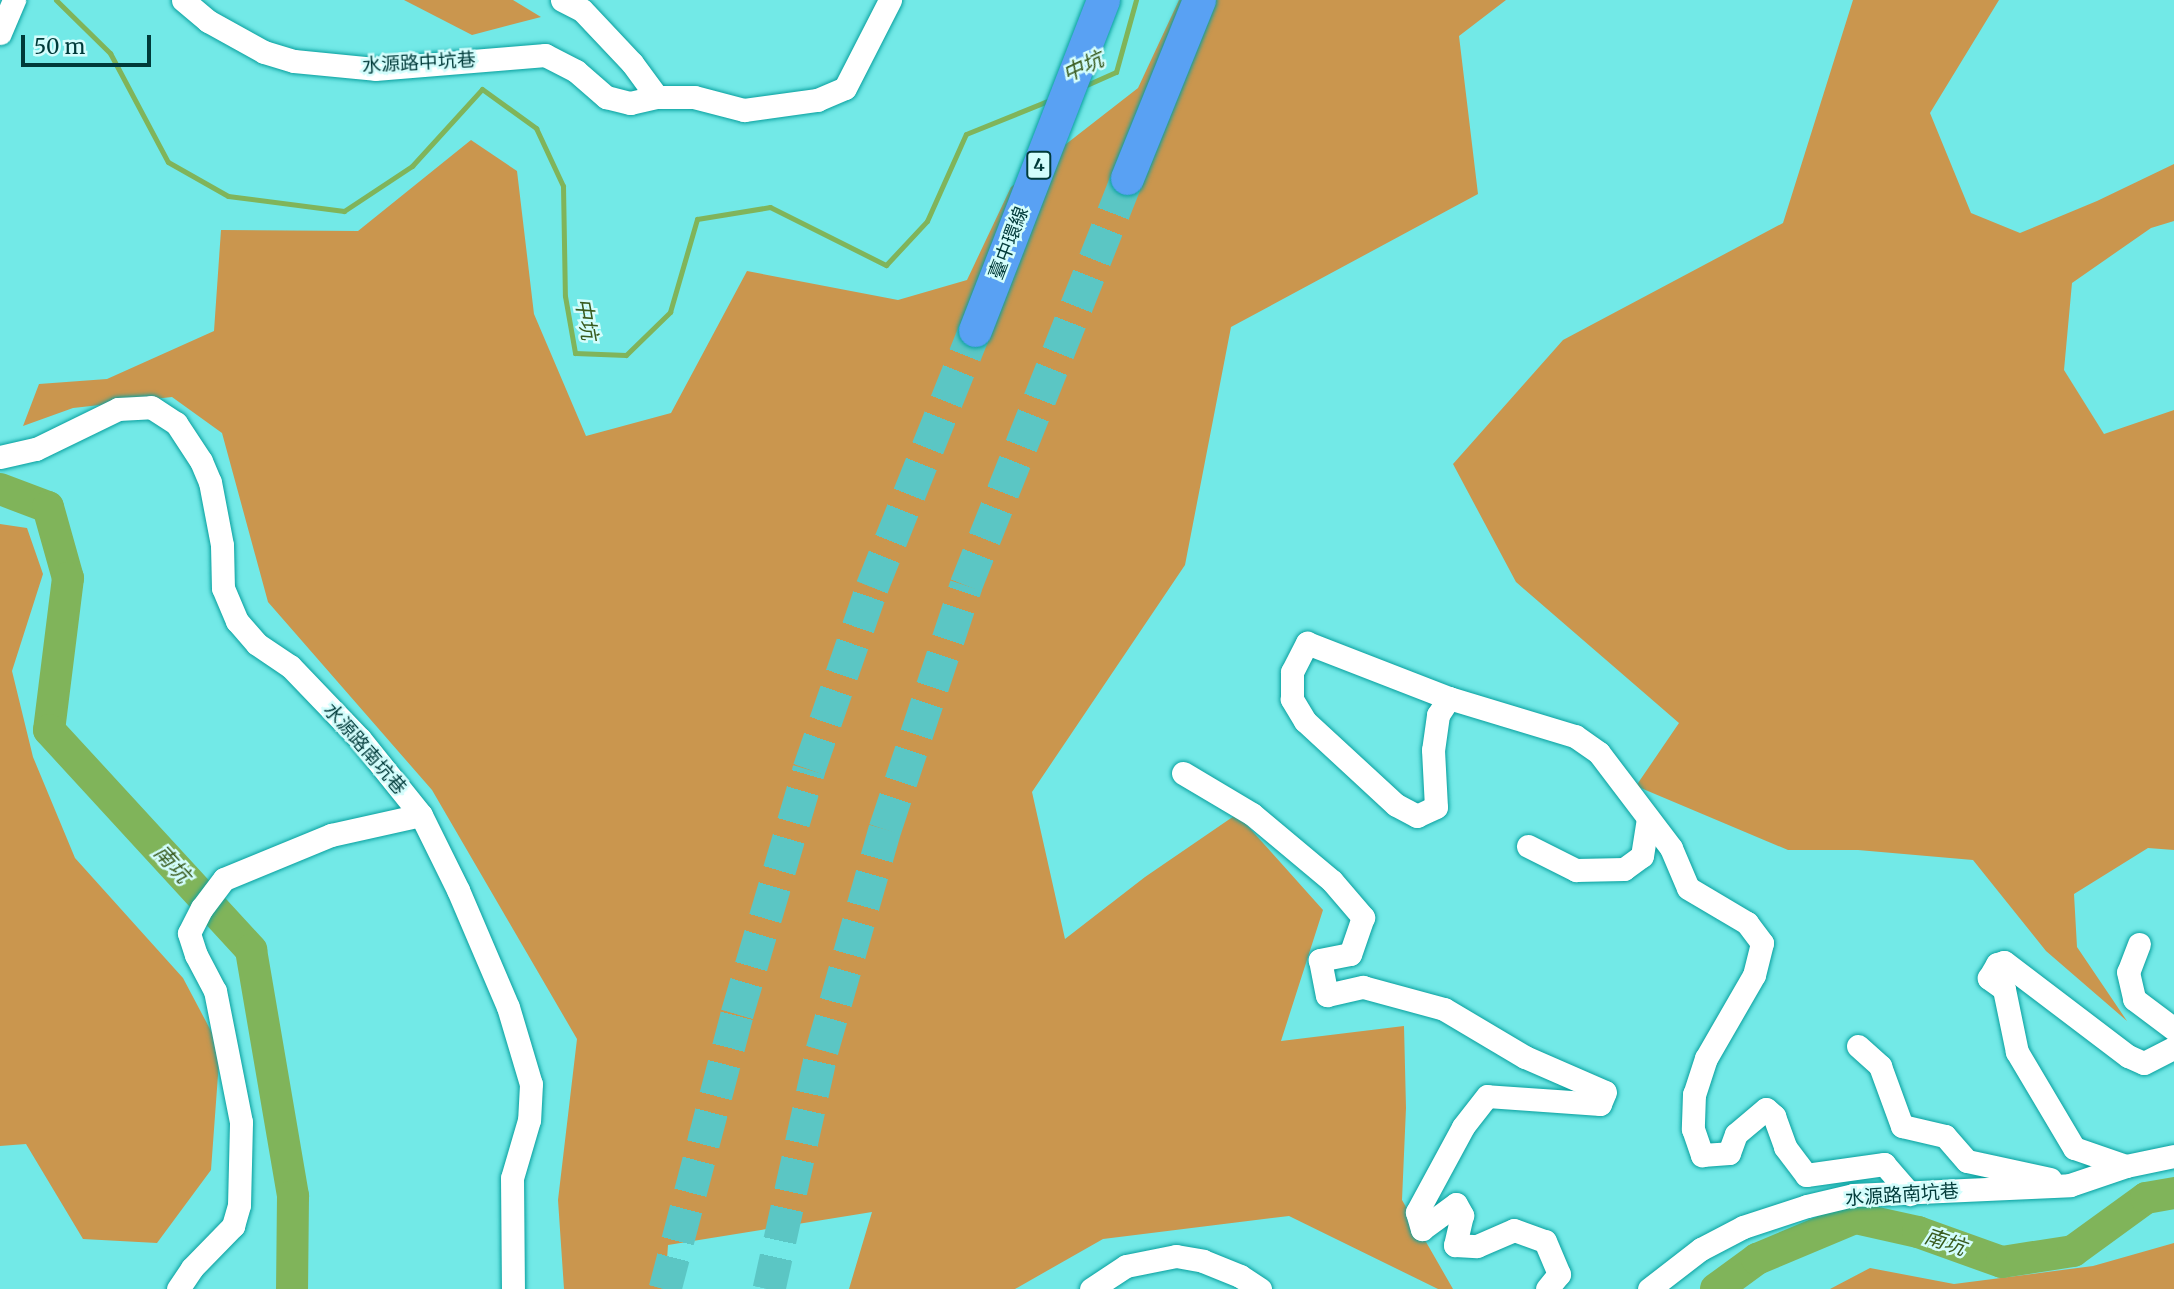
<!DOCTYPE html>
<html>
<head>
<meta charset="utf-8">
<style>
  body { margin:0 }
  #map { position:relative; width:2174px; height:1289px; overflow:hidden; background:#72e9e7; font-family:Merriweather,"Noto Sans TC",serif }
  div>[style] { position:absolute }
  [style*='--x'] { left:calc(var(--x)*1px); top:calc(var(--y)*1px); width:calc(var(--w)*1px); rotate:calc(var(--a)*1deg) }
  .green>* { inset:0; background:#ca964e }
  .stream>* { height:5px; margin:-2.5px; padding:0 2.5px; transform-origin:2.5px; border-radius:2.5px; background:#80b45a }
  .river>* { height:32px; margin:-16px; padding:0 16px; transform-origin:16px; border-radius:16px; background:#80b45a }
  .highway-tunnel>* { height:33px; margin-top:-16.5px; transform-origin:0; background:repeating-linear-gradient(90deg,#5bc6c4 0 33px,transparent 0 50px) }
  .roads { filter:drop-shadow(0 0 2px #089f9e) drop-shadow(0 0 2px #089f9e) }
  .minor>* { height:23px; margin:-11.5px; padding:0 11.5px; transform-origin:11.5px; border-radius:11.5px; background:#fff }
  .highway>* { height:33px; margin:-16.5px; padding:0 16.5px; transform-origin:16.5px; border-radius:16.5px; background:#59a1f3 }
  span { translate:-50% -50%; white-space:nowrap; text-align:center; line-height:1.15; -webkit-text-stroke:5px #d3fdfc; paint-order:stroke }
  .shield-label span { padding:2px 5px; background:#d3fdfc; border:2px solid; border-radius:5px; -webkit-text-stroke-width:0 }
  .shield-label { font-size:18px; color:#003a39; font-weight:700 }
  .street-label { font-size:19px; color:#003a39 }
  .water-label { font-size:21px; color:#385a1d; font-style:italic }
  .scale { position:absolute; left:21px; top:35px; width:130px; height:32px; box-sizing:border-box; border:4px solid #003a39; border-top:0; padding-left:9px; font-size:21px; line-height:24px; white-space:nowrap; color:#003a39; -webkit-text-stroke:5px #d3fdfc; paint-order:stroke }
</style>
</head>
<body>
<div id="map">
  <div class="green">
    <i style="clip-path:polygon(404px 0,513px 0,541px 17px,472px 35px)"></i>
    <i style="clip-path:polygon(1179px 0,1506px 0,1459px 36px,1478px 194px,1231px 327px,1185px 565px,1032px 792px,1065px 939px,1145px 877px,1237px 814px,1323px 910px,1281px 1041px,1404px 1026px,1406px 1108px,1402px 1200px,1453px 1289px,1438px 1289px,1289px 1216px,1103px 1239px,1015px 1289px,849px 1289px,872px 1212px,668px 1245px,665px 1289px,564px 1289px,558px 1200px,577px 1039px,432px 790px,268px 602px,222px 433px,172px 397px,73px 408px,23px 426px,39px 384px,107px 379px,214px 331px,221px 230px,358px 231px,471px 140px,517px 171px,534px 314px,586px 436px,671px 413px,747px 271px,898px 300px,967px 280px,1011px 187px,1138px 88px)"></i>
    <i style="clip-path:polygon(1853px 0,1999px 0,1930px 113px,1971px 213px,2020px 233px,2097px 201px,2174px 164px,2174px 221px,2151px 228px,2072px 283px,2064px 370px,2104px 434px,2174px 410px,2174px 850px,2148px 848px,2074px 894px,2077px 947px,2127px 1021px,2046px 951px,1973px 860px,1858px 850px,1788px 850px,1636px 786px,1679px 723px,1516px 582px,1453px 464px,1563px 340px,1783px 223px)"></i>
    <i style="clip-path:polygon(0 524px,27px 528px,43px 574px,12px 671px,33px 757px,75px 858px,183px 978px,220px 1048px,211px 1170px,157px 1243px,83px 1239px,26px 1144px,0 1146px)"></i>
    <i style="clip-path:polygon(2174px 1243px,2174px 1289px,1830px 1289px,1870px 1268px,1954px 1284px,2093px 1266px)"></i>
  </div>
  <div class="stream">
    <i style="--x:56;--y:0;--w:76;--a:44.5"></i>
    <i style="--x:110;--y:53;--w:123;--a:62"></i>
    <i style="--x:168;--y:162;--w:69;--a:29.5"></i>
    <i style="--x:228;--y:196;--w:117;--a:7.4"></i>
    <i style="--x:344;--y:211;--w:82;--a:-33.5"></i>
    <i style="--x:412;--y:166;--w:104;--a:-47.7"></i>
    <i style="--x:482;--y:89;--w:67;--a:35.8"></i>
    <i style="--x:536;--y:128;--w:64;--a:65"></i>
    <i style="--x:563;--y:186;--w:110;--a:89"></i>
    <i style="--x:565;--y:296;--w:58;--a:80"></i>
    <i style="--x:575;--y:353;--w:51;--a:2.2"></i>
    <i style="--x:626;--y:355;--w:62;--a:-44.3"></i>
    <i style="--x:670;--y:312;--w:97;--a:-73.8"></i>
    <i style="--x:697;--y:219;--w:74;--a:-9.3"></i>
    <i style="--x:770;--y:207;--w:130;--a:26.6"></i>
    <i style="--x:886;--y:265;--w:60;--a:-47"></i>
    <i style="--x:927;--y:221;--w:95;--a:-65.9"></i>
    <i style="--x:966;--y:134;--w:91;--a:-22"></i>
    <i style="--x:1082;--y:87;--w:37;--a:-24"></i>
    <i style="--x:1116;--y:72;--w:75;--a:-74.5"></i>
  </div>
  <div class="river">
    <i style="--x:0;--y:489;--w:51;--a:20.6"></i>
    <i style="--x:48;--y:507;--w:74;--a:74.3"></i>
    <i style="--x:68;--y:578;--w:153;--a:97.1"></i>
    <i style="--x:49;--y:730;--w:299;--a:47.4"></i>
    <i style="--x:251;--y:950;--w:250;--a:80.3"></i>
    <i style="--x:293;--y:1196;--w:93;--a:90.6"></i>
    <i style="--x:1716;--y:1289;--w:51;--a:-36.2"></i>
    <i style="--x:1757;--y:1259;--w:106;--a:-22.7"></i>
    <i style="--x:1855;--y:1218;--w:65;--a:12.5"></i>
    <i style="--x:1918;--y:1232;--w:89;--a:19.7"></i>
    <i style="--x:2002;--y:1262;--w:72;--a:-8.8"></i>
    <i style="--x:2073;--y:1251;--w:90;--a:-36"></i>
    <i style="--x:2146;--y:1198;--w:28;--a:-10"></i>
  </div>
  <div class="highway-tunnel">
    <i style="--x:665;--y:1289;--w:284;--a:-75.3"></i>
    <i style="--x:737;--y:1014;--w:255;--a:-73.6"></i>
    <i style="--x:809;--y:769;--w:193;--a:-70.9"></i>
    <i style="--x:872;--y:587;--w:277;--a:-68.2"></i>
    <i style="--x:769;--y:1289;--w:245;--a:-77.5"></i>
    <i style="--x:822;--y:1050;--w:230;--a:-74.1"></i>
    <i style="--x:885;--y:829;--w:257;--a:-71.6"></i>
    <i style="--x:966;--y:585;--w:438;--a:-68.4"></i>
  </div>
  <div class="roads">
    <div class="minor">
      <i style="--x:183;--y:0;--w:33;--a:40"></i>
      <i style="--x:208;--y:21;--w:64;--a:29"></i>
      <i style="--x:264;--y:52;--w:31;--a:17"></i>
      <i style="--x:294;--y:61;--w:81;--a:5.6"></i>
      <i style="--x:375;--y:69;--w:171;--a:-4.7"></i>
      <i style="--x:545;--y:55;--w:35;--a:27"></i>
      <i style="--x:576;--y:71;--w:40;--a:41"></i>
      <i style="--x:606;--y:97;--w:25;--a:14"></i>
      <i style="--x:630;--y:103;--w:28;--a:-13"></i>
      <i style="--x:562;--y:0;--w:22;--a:27"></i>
      <i style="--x:582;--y:10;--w:73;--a:46.7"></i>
      <i style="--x:632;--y:63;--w:42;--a:53.7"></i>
      <i style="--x:657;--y:97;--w:37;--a:0"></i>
      <i style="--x:694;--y:97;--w:52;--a:14.6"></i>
      <i style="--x:744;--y:110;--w:74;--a:-7.8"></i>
      <i style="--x:817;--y:100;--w:30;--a:-23"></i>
      <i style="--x:845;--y:88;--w:99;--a:-62.9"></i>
      <i style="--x:0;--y:33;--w:36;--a:-67"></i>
      <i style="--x:0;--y:457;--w:37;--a:-13"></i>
      <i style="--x:36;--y:449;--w:91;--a:-26"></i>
      <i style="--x:118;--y:409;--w:33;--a:-3"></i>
      <i style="--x:151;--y:407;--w:30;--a:33"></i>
      <i style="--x:176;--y:423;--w:45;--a:56.7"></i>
      <i style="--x:201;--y:461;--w:23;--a:67"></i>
      <i style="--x:210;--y:482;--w:64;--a:79.2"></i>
      <i style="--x:222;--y:545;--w:43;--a:88.7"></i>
      <i style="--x:223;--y:588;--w:36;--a:67"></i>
      <i style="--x:237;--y:621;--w:30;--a:49"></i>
      <i style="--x:257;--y:644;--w:40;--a:34"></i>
      <i style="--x:290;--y:666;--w:101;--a:46.2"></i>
      <i style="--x:360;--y:739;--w:97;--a:51.2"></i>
      <i style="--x:421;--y:815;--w:84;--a:63.7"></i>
      <i style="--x:458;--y:890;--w:127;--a:66.9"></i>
      <i style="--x:508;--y:1007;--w:80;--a:73.4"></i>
      <i style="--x:531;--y:1084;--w:36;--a:93"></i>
      <i style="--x:529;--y:1120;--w:60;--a:106.3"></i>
      <i style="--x:512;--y:1178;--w:111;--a:89.5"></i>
      <i style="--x:1449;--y:698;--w:20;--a:123"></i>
      <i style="--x:1438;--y:715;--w:35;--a:98"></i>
      <i style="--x:1433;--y:750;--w:57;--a:87"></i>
      <i style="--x:1436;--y:807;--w:21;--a:155"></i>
      <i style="--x:1417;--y:816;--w:24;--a:-152"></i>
      <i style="--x:1396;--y:805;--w:124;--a:-137.3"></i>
      <i style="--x:1305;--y:721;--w:26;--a:-121"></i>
      <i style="--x:1292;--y:699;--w:27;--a:-90"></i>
      <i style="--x:1292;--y:672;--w:33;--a:-63"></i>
      <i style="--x:1307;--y:643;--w:152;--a:21.2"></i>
      <i style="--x:1449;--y:698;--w:132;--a:16.8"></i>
      <i style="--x:1575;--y:736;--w:29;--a:35"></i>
      <i style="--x:1599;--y:753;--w:119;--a:52.8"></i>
      <i style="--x:1671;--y:848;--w:43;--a:67"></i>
      <i style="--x:1688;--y:888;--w:69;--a:30.7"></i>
      <i style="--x:1747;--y:923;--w:25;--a:53"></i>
      <i style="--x:1762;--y:943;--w:33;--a:104"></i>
      <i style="--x:1754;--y:975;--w:96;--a:120"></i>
      <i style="--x:1706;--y:1058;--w:38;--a:108"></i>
      <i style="--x:1694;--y:1094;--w:35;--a:92"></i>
      <i style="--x:1693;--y:1129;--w:28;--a:71"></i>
      <i style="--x:1702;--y:1155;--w:27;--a:-4"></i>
      <i style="--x:1729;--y:1153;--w:20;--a:-70"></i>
      <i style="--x:1736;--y:1134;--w:39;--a:-40"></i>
      <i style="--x:1766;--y:1109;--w:11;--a:41"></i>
      <i style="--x:1774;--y:1116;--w:33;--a:70"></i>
      <i style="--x:1785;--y:1147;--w:35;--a:53"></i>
      <i style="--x:1806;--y:1175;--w:79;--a:-8"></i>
      <i style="--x:1884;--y:1164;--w:40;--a:49"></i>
      <i style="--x:1183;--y:773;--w:80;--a:30.7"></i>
      <i style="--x:1252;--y:814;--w:104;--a:39.9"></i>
      <i style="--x:1332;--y:881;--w:48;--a:49.3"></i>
      <i style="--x:1363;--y:917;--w:39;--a:109"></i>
      <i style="--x:1350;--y:954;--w:31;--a:169"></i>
      <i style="--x:1320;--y:960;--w:36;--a:79"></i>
      <i style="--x:1327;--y:995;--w:37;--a:-13"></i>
      <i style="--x:1363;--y:987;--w:84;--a:15.2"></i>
      <i style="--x:1444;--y:1009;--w:94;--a:30.7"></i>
      <i style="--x:1525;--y:1057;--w:87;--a:23.6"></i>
      <i style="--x:1605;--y:1092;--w:13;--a:113"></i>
      <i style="--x:1600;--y:1104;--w:113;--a:-176"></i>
      <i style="--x:1487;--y:1096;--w:39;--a:128"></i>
      <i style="--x:1463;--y:1127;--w:97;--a:118.4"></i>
      <i style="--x:1417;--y:1212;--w:18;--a:74"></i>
      <i style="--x:1422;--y:1229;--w:42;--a:-36.3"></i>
      <i style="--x:1456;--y:1204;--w:13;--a:61"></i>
      <i style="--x:1462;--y:1215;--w:31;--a:103"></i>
      <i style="--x:1455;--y:1245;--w:22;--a:3"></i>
      <i style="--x:1477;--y:1246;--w:40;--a:-23.4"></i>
      <i style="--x:1514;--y:1230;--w:33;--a:20"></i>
      <i style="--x:1545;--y:1241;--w:36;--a:67"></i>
      <i style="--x:1559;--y:1274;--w:19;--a:129"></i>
      <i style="--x:1528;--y:846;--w:54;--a:26.6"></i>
      <i style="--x:1576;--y:870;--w:48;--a:-1.2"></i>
      <i style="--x:1624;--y:869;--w:22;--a:-36"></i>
      <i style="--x:1642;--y:856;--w:38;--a:-81"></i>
      <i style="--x:2139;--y:944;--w:30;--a:111"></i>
      <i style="--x:2128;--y:972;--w:28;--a:77"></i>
      <i style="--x:2134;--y:999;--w:50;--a:36.9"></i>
      <i style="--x:1858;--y:1046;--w:30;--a:42"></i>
      <i style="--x:1880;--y:1066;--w:64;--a:69.9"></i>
      <i style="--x:1902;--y:1126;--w:44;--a:13.1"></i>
      <i style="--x:1945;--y:1136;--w:33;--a:49"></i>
      <i style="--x:1967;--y:1161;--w:85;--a:12.2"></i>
      <i style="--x:2126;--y:1166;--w:55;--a:-160.9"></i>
      <i style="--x:2074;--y:1148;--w:112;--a:-120.7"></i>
      <i style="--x:2017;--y:1052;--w:64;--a:-101.7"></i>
      <i style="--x:2004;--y:989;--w:19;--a:-144"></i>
      <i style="--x:1989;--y:978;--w:16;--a:-60"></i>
      <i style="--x:1997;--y:964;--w:7;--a:-16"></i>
      <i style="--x:2004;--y:962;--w:156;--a:37.2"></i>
      <i style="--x:2128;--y:1056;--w:17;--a:24"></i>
      <i style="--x:2144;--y:1063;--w:34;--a:-27"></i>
      <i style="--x:178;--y:1289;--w:25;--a:-56"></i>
      <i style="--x:192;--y:1268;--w:59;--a:-45.7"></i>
      <i style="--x:233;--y:1226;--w:22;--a:-74"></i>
      <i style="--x:239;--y:1205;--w:83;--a:-88.6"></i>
      <i style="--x:241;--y:1122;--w:134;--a:-101.2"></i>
      <i style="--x:215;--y:991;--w:41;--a:-117.8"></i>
      <i style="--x:196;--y:955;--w:23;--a:-108"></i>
      <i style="--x:189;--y:933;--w:28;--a:-63"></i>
      <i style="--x:202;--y:908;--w:36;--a:-53"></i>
      <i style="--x:224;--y:879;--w:116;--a:-22.4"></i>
      <i style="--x:331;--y:835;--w:92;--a:-12.5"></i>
      <i style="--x:1091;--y:1289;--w:42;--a:-33.3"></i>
      <i style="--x:1126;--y:1266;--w:51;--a:-11.3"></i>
      <i style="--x:1176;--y:1256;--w:27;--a:10"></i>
      <i style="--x:1203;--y:1261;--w:40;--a:22"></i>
      <i style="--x:1240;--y:1276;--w:24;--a:33"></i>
      <i style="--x:1649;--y:1289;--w:66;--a:-37.6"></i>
      <i style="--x:1701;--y:1249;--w:47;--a:-27.6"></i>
      <i style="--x:1743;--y:1227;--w:67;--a:-18.2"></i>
      <i style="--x:1807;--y:1206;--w:47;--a:-13.4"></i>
      <i style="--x:1853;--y:1195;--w:217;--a:-2.6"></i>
      <i style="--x:2070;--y:1185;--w:59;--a:-18.7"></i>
      <i style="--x:2126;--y:1166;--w:49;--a:-11.8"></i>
    </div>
    <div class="highway">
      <i style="--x:1127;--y:178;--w:192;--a:-68"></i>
      <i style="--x:975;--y:330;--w:354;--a:-68.8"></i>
    </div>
  </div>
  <div class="shield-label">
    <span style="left:1039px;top:165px">4</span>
  </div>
  <div class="street-label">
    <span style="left:419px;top:63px;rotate:-3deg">水源路中坑巷</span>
    <span style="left:1009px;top:243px;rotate:-69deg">臺中環線</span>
    <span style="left:365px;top:749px;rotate:49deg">水源路南坑巷</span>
    <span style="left:1902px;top:1195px;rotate:-4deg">水源路南坑巷</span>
  </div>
  <div class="water-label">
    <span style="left:1083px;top:67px;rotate:-25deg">中坑</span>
    <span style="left:586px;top:319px;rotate:80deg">中坑</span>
    <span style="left:172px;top:864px;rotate:48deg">南坑</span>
    <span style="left:1945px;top:1242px;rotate:19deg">南坑</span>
  </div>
  <div class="scale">50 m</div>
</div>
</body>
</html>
